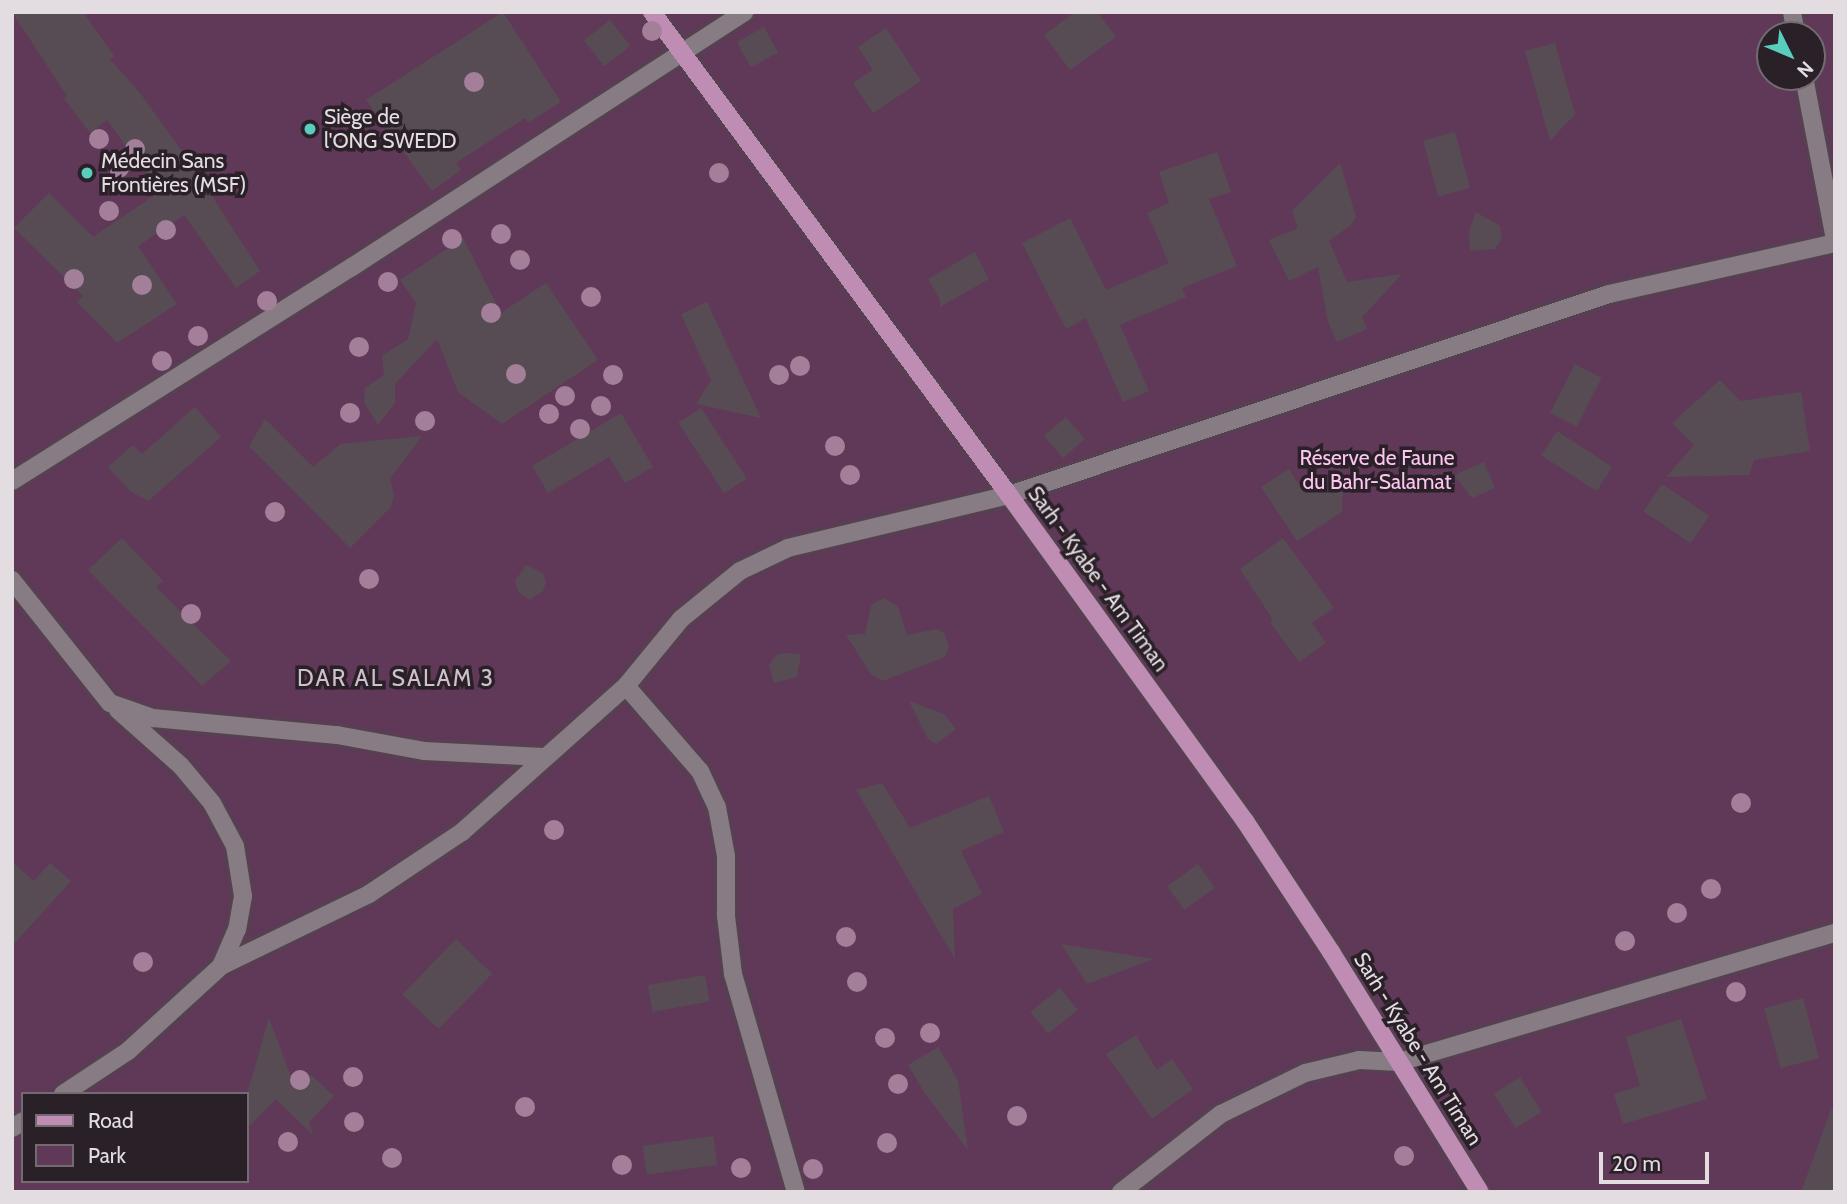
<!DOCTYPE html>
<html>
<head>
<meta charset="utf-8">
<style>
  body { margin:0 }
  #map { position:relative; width:1847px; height:1204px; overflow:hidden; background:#342a32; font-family:Cabin,sans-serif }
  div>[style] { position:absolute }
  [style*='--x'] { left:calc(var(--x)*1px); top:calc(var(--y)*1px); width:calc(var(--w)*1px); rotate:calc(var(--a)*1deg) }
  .green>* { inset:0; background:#603958 }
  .building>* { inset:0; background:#574c54; transform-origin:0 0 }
  .roads { filter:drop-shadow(0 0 2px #4f474d) drop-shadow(0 0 2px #4f474d) }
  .minor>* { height:18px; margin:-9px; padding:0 9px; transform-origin:9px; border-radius:9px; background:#877b84 }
  .primary>* { height:18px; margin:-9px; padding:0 9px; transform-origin:9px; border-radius:9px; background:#bf8cb4 }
  .trees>* { width:20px; height:20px; margin:-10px; border-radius:50%; background:#a37f9a }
  .dots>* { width:19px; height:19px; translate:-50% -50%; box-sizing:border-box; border:4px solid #2a2028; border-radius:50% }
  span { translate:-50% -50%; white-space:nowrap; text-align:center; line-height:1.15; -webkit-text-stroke:7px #2a2028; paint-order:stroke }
  .poi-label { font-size:21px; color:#e3dce1 }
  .left { translate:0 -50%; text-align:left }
  .park-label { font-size:21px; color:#fdc5f0 }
  .street-label { font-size:21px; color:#e3dce1 }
  .neighbourhood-label { font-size:23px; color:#cec1cb; letter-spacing:2px }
  .frame { position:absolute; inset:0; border:14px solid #e3dce1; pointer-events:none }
  .legend { position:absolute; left:21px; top:1092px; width:228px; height:91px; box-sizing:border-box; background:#2a2028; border:2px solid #746b72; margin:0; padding:9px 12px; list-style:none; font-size:21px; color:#e3dce1 }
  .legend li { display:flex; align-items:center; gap:14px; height:35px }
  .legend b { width:35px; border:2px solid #746b72 }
  .north { position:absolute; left:1756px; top:21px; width:70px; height:70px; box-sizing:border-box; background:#2a2028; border:2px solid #746b72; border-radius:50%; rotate:133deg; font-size:19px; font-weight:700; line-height:28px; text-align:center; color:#e3dce1 }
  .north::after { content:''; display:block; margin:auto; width:24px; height:32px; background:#59cebf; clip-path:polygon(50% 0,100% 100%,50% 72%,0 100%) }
  .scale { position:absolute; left:1599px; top:1152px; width:110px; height:32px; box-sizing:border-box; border:4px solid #e3dce1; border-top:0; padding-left:9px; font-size:21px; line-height:24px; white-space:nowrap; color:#e3dce1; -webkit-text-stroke:5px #2a2028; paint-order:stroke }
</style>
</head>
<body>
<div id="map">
  <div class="green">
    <i style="clip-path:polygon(evenodd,12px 12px,1835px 12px,1835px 1192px,12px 1192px,12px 12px,1770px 35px,1812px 35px,1812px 77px,1770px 77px,1770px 35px,12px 12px,23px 1094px,247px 1094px,247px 1181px,23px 1181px,23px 1094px)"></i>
  </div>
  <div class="building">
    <i style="clip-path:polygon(12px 12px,83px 12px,114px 56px,110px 59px,143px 97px,196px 171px,260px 271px,236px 288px,184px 215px,138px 246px,177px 304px,117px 343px,77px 302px,83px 296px,14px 228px,49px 193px,93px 237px,159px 192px,107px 120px,90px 133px,64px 98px,67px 96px)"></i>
    <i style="clip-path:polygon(503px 12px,561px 102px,528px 123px,525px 118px,456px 163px,461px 170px,432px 191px,366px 100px)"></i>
    <i style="clip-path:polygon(1075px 12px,1097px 12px,1116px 37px,1070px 70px,1044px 35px)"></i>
    <i style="left:610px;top:20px;width:33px;height:33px;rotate:52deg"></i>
    <i style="left:764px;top:27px;width:29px;height:31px;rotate:61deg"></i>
    <i style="clip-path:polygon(886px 28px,921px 81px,873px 113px,853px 83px,873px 70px,858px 47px)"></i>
    <i style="clip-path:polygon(1555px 43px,1575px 114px,1550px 141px,1525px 51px)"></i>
    <i style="left:1455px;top:132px;width:58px;height:33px;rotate:75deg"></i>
    <i style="clip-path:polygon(1217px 152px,1231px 192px,1209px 199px,1237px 266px,1182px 288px,1186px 297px,1120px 325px,1149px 391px,1123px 402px,1086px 318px,1066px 329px,1022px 243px,1070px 218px,1106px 290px,1169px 263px,1147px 213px,1169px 203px,1159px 172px)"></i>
    <i style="clip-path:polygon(1340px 163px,1356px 217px,1351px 225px,1329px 241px,1347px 282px,1402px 274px,1362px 317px,1367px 329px,1337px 342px,1328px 322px,1318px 267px,1289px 281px,1269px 240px,1298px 228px,1292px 211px)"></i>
    <i style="clip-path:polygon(1476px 212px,1500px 226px,1502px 239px,1495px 249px,1470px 251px,1469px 232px)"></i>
    <i style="clip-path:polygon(463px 238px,501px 313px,546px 283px,598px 360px,502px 424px,458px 392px,437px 339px,395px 384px,395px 403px,378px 425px,364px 402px,365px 388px,384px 375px,382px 356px,408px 339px,416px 303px,400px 280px)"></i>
    <i style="clip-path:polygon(975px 252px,989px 279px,940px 307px,940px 300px,928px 279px)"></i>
    <i style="clip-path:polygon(707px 302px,761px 418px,696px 404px,711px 380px,681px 314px)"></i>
    <i style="left:1575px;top:364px;width:30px;height:55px;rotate:27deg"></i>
    <i style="clip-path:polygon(1720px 380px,1740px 401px,1801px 392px,1810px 451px,1754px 460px,1749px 475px,1666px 477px,1694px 445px,1672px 423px)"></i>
    <i style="clip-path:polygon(195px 407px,221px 437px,148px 501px,130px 491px,108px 467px,133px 445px,142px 454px)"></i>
    <i style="left:701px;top:408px;width:84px;height:27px;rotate:57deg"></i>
    <i style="clip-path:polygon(621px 413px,653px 467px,625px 483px,609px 457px,548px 493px,532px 466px)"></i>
    <i style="left:1066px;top:417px;width:29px;height:29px;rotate:49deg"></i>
    <i style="clip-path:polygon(265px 419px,313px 467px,341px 444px,422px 436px,390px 479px,394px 494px,391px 507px,350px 548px,249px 446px)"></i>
    <i style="left:1557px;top:431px;width:66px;height:29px;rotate:33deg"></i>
    <i style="clip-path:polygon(1484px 462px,1495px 488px,1472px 498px,1454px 475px)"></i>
    <i style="clip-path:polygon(1289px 469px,1299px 485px,1331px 475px,1343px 490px,1342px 512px,1297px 541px,1261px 487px)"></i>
    <i style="left:1662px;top:484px;width:57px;height:33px;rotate:34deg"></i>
    <i style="clip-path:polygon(122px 538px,163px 581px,156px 587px,231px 661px,202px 686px,88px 570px)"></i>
    <i style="clip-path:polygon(1283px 538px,1334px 608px,1312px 623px,1326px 643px,1299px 662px,1270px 622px,1273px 620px,1240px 569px)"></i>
    <i style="clip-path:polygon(526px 565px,543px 573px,546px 582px,543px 591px,530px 600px,519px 593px,515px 581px)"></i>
    <i style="clip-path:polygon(884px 598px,898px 607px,907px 635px,937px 629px,944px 633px,949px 647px,945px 657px,883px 681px,871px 674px,846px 635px,865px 634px,871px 605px)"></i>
    <i style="clip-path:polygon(783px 653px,801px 654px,797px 677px,774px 683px,769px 665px,776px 655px)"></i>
    <i style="clip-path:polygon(909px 701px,944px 714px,956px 729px,936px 744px,928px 739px)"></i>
    <i style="clip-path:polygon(882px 783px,910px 828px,989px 796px,1004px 832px,961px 851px,982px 894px,953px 909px,955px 959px,856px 790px)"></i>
    <i style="clip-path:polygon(12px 862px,34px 881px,50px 863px,71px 881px,12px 946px)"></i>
    <i style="left:1198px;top:864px;width:29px;height:38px;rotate:54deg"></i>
    <i style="left:456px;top:939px;width:50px;height:77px;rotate:44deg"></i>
    <i style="clip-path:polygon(1061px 944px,1154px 959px,1087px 984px)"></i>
    <i style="left:705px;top:975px;width:27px;height:58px;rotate:80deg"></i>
    <i style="left:1060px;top:988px;width:28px;height:38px;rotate:51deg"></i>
    <i style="left:1803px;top:998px;width:62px;height:40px;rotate:75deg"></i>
    <i style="clip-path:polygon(269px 1018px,296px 1090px,311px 1075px,334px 1096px,309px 1122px,313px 1135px,276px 1099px,247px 1128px,247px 1094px)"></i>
    <i style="clip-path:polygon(1681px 1019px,1707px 1099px,1623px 1124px,1614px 1094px,1640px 1086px,1626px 1037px)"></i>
    <i style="clip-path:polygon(1136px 1035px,1157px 1070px,1172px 1059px,1193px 1089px,1152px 1119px,1106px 1054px)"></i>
    <i style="clip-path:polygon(938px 1047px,958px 1080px,968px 1150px,924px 1092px,908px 1065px)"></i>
    <i style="left:1520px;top:1077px;width:41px;height:31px;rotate:58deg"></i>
    <i style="clip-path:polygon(1831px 1109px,1835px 1110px,1835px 1192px,1801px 1192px)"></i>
    <i style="left:713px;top:1136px;width:29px;height:71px;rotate:82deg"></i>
  </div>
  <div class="roads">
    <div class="minor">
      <i style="--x:1792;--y:12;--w:23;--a:80"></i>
      <i style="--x:1804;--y:77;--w:165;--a:79.2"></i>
      <i style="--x:12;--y:481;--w:402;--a:-32.2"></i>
      <i style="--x:352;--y:267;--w:468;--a:-33"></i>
      <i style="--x:12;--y:580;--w:157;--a:51.5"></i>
      <i style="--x:110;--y:703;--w:46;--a:19.2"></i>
      <i style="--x:153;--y:718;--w:185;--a:5.3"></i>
      <i style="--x:337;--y:735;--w:88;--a:10.4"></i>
      <i style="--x:424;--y:751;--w:119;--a:2.9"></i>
      <i style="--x:626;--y:686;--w:113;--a:49"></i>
      <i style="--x:700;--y:771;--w:40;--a:65"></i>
      <i style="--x:717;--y:807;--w:50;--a:79.6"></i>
      <i style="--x:726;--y:856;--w:60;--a:90"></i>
      <i style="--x:726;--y:916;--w:58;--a:83.1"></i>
      <i style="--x:733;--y:974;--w:227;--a:73.9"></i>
      <i style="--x:118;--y:710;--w:84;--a:41.6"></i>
      <i style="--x:181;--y:766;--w:48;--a:50"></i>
      <i style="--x:212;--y:803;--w:49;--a:61.9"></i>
      <i style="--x:235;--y:846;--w:51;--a:80.9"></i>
      <i style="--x:243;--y:896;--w:34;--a:100"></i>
      <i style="--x:237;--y:929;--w:40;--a:113.4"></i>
      <i style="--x:63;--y:1094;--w:78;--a:-33.5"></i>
      <i style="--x:128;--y:1051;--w:126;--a:-42.4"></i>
      <i style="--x:221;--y:966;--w:165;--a:-25.9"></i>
      <i style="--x:369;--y:894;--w:112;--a:-33.7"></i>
      <i style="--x:462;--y:832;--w:220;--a:-41.7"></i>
      <i style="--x:626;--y:686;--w:87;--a:-50.6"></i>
      <i style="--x:681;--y:619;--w:76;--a:-39.1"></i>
      <i style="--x:740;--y:571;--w:53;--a:-25.6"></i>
      <i style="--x:788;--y:548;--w:227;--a:-13.5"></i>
      <i style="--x:1009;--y:495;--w:633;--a:-18.52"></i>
      <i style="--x:1609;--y:294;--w:232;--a:-12.7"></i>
      <i style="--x:12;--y:1128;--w:13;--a:-32"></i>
      <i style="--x:1121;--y:1192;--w:127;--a:-38"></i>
      <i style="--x:1221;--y:1114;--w:93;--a:-26"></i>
      <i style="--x:1305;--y:1073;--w:56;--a:-13.5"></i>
      <i style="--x:1359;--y:1060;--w:40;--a:2.9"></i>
      <i style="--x:1399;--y:1062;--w:455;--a:-16.5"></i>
    </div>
    <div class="primary">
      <i style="--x:652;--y:12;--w:601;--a:53.53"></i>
      <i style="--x:1009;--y:495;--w:402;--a:54.1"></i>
      <i style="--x:1245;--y:821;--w:157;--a:56.7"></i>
      <i style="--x:1331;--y:952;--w:282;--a:58.2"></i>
    </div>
  </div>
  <div class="trees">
    <i style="left:652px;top:31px"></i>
    <i style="left:474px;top:82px"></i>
    <i style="left:99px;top:139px"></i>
    <i style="left:135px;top:149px"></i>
    <i style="left:119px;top:168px"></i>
    <i style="left:719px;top:173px"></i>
    <i style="left:109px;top:211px"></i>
    <i style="left:166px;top:230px"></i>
    <i style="left:501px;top:234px"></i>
    <i style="left:452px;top:239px"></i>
    <i style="left:520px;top:260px"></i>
    <i style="left:74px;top:279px"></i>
    <i style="left:388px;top:282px"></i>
    <i style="left:142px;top:285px"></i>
    <i style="left:591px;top:297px"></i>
    <i style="left:267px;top:301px"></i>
    <i style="left:491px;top:313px"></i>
    <i style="left:198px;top:336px"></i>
    <i style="left:359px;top:347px"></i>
    <i style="left:162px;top:361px"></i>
    <i style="left:800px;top:366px"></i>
    <i style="left:516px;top:374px"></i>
    <i style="left:613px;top:375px"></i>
    <i style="left:779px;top:375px"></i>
    <i style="left:565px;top:396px"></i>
    <i style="left:601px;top:406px"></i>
    <i style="left:350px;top:413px"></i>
    <i style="left:549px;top:414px"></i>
    <i style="left:425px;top:421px"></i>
    <i style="left:580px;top:429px"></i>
    <i style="left:835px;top:446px"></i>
    <i style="left:850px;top:475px"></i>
    <i style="left:275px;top:512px"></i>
    <i style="left:369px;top:579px"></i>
    <i style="left:191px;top:614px"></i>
    <i style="left:1741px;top:803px"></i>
    <i style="left:554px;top:830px"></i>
    <i style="left:1711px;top:889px"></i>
    <i style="left:1677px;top:913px"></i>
    <i style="left:846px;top:937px"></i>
    <i style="left:1625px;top:941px"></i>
    <i style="left:143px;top:962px"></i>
    <i style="left:857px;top:982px"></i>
    <i style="left:1736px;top:992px"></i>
    <i style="left:930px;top:1033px"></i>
    <i style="left:885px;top:1038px"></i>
    <i style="left:353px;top:1077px"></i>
    <i style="left:300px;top:1080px"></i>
    <i style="left:898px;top:1084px"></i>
    <i style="left:525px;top:1107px"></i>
    <i style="left:1017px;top:1116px"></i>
    <i style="left:354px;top:1122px"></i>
    <i style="left:288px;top:1142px"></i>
    <i style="left:887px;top:1143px"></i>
    <i style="left:1404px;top:1156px"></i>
    <i style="left:392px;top:1158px"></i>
    <i style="left:622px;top:1165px"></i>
    <i style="left:741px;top:1168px"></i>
    <i style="left:813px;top:1169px"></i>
  </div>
  <div class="dots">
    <i style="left:310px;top:129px;background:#59cebf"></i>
    <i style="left:87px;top:173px;background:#59cebf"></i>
  </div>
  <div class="poi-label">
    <span class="left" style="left:324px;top:129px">Siège de<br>l'ONG SWEDD</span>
    <span class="left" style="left:101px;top:173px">Médecin Sans<br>Frontières (MSF)</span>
  </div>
  <div class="park-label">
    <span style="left:1377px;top:470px">Réserve de Faune<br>du Bahr-Salamat</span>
  </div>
  <div class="street-label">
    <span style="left:1098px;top:579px;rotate:54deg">Sarh - Kyabe - Am Timan</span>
    <span style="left:1418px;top:1049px;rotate:58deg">Sarh - Kyabe - Am Timan</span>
  </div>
  <div class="neighbourhood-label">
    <span style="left:396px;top:678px">DAR AL SALAM 3</span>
  </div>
  <div class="frame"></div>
  <ul class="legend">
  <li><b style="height:9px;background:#bf8cb4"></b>Road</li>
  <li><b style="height:19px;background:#603958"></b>Park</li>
  </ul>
  <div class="north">N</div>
  <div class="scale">20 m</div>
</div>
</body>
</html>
